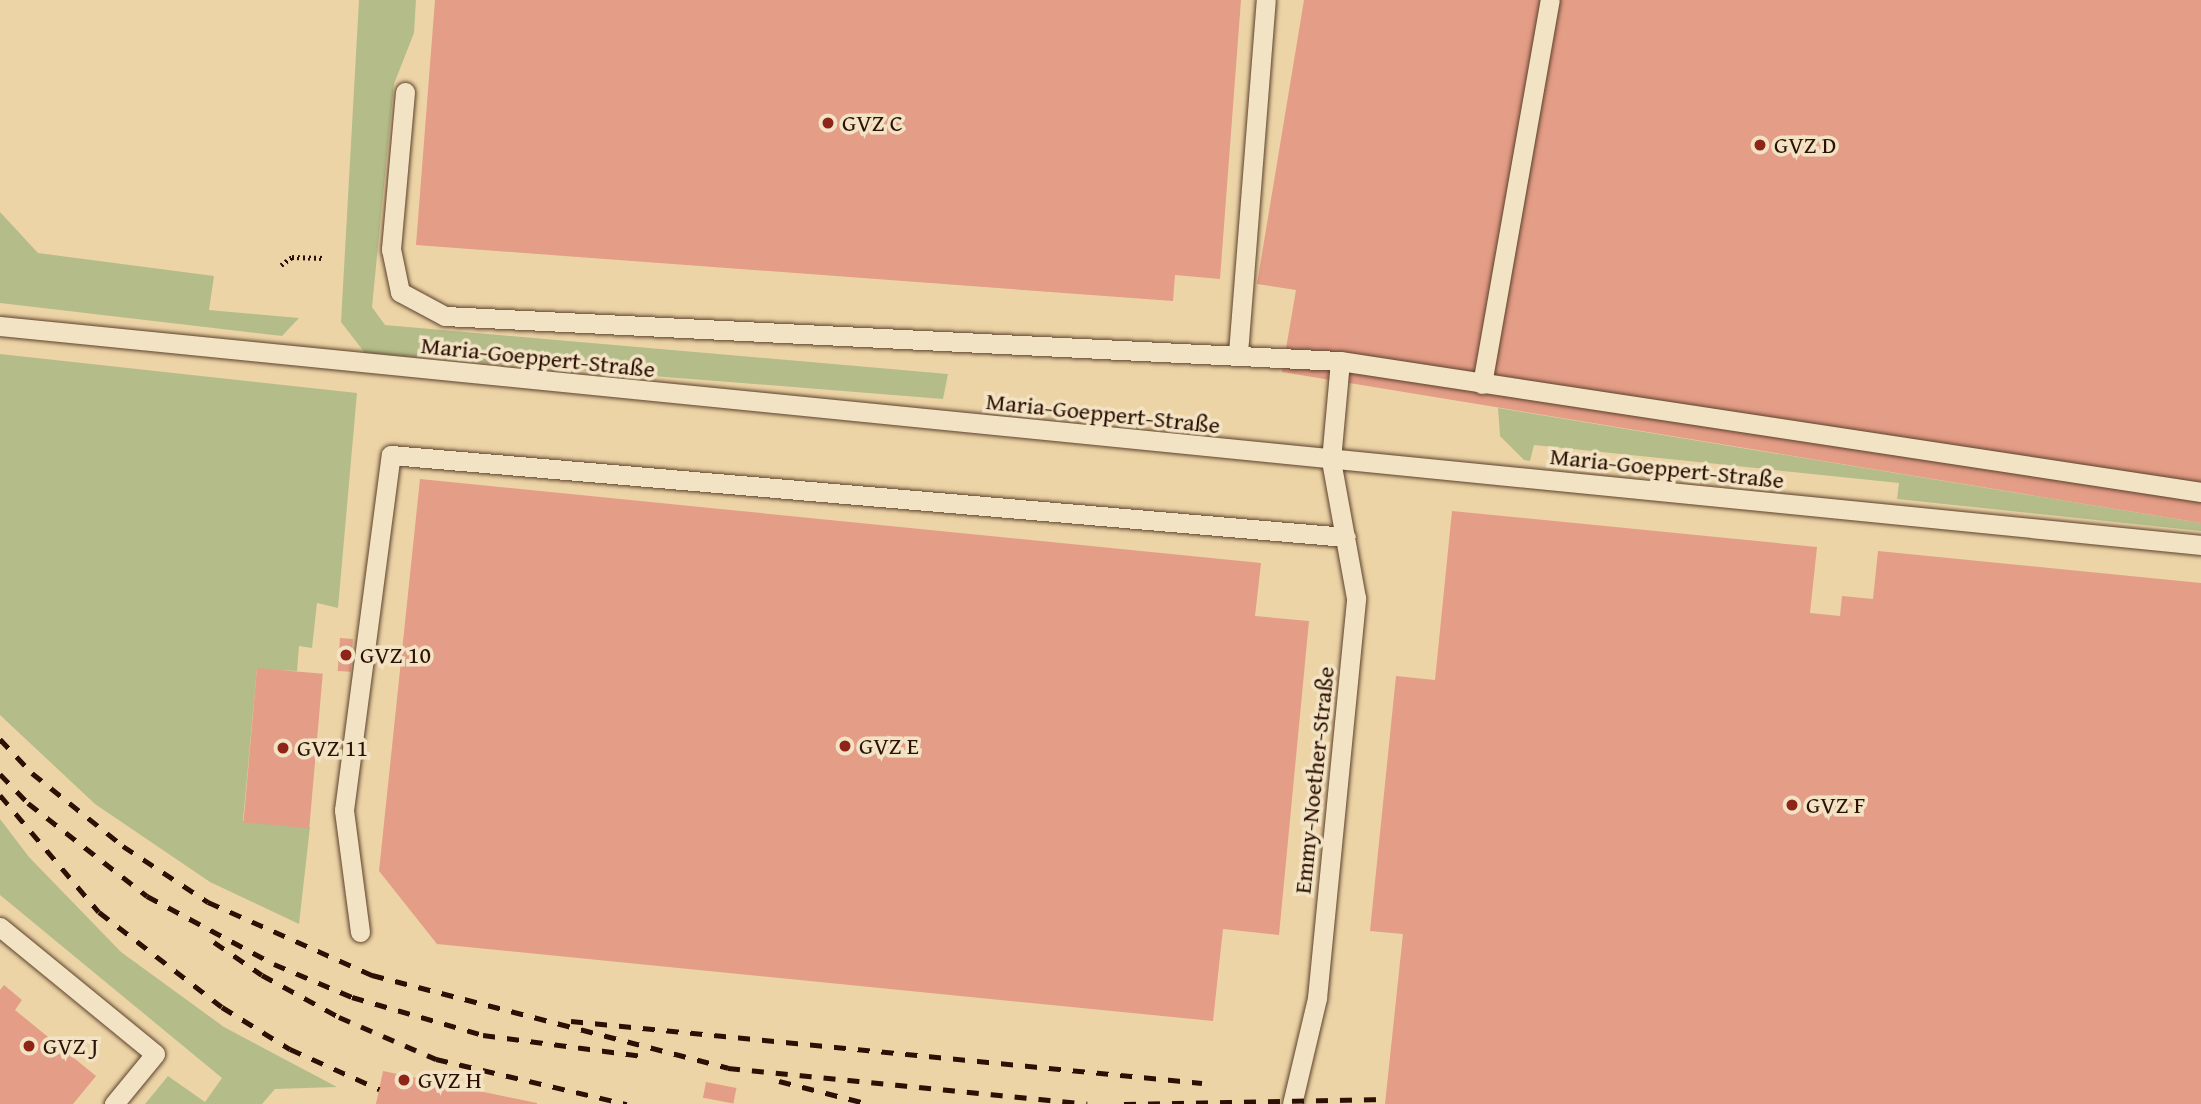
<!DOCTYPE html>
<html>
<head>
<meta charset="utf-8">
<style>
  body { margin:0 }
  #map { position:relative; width:2201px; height:1104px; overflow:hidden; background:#edd4a6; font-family:"Gentium Book Plus",serif }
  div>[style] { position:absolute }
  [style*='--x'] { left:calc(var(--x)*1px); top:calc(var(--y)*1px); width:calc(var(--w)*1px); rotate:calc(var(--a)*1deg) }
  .green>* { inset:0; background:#b4bd8a }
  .building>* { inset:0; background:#e49d86; transform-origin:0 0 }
  .path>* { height:4.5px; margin-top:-2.25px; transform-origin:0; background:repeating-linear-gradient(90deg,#2c1004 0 2px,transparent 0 5.5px) }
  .roads { filter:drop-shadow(0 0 2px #5c412c) drop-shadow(0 0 2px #5c412c) }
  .service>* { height:19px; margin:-9.5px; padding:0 9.5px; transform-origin:9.5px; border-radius:9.5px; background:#f3e3c5 }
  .rail>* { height:5px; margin-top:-2.5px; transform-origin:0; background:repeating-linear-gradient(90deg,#2c1004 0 12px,transparent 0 24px) }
  .dots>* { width:19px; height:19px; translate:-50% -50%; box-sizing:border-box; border:4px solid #f3e3c5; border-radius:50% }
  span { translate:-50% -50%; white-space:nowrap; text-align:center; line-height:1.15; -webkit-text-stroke:7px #f3e3c5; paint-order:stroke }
  .poi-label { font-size:24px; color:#2c1004 }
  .left { translate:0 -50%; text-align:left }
  .street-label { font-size:24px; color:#2c1004 }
</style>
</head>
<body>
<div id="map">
  <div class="green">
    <i style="clip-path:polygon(359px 0,416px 0,414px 33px,394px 84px,372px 307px,385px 325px,948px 374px,943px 399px,365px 353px,341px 322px)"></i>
    <i style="clip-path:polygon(0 212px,38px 253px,214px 276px,209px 310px,299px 318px,282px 336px,0 303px)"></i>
    <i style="clip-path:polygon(0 354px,357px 393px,338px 608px,317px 603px,312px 648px,299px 646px,297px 671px,257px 669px,243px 821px,310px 827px,299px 924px,210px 882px,95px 804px,0 715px)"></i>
    <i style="clip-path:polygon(1498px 408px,2201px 523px,2201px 531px,1897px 499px,1899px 483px,1534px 445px,1530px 461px,1524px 460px,1500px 436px)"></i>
    <i style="clip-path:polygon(0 819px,29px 857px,121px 952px,224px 1027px,337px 1087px,275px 1089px,262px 1104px,145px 1104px,168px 1076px,205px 1102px,222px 1078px,0 895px)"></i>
  </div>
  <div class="building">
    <i style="clip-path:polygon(435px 0,1241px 0,1220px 279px,1175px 275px,1173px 301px,416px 245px)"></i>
    <i style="clip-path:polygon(1304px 0,2201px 0,2201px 523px,1282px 372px,1296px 290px,1257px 284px)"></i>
    <i style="clip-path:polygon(420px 479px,1261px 563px,1255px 616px,1309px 621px,1279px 935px,1223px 929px,1213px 1021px,437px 944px,379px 871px)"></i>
    <i style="clip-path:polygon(1452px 511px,1817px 547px,1810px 613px,1840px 616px,1842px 596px,1873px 599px,1878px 551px,2201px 583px,2201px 1104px,1385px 1104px,1403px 934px,1370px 931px,1396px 676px,1435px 680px)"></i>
    <i style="left:340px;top:638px;width:13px;height:33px;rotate:4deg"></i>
    <i style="left:257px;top:668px;width:66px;height:155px;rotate:5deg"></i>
    <i style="clip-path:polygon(4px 985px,22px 1000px,15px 1010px,96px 1076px,73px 1104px,0 1104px,0 990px)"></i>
    <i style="clip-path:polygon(383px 1071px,537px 1103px,537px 1104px,376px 1104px)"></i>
    <i style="left:706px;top:1082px;width:31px;height:16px;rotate:11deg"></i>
  </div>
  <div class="path">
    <i style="--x:281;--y:265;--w:14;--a:-36"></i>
    <i style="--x:292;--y:257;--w:32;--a:2"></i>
  </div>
  <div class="roads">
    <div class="service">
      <i style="--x:405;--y:92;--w:158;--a:95.1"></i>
      <i style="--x:391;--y:249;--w:44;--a:78.2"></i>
      <i style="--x:400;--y:292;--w:51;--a:28.1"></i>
      <i style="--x:445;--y:316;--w:896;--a:2.88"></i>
      <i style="--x:1340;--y:361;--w:871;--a:8.65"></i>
      <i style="--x:0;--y:326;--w:2212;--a:5.68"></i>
      <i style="--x:1238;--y:353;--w:354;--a:-85.5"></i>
      <i style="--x:1482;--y:384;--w:390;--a:-80"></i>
      <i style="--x:0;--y:927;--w:200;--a:39.3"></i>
      <i style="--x:155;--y:1054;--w:65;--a:129.4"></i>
      <i style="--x:360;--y:932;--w:123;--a:-97.5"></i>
      <i style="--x:344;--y:810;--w:358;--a:-82.5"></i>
      <i style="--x:391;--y:455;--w:958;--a:4.91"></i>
      <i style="--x:1292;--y:1104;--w:109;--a:-76.7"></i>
      <i style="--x:1317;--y:998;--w:402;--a:-84.4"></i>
      <i style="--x:1356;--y:598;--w:140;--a:-100.3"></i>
      <i style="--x:1331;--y:460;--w:99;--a:-84.8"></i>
    </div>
  </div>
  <div class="rail">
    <i style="--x:0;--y:739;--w:47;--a:46.7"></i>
    <i style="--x:32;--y:773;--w:117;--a:38.7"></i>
    <i style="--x:123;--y:846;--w:102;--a:33.4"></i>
    <i style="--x:208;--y:902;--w:180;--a:24"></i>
    <i style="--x:372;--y:975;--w:368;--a:14.6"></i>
    <i style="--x:728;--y:1068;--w:361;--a:5.7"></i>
    <i style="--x:0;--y:774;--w:40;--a:46"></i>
    <i style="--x:28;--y:803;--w:151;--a:38"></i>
    <i style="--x:147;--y:896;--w:144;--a:28.2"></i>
    <i style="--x:274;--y:964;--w:85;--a:22.9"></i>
    <i style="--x:352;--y:997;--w:136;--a:16.2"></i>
    <i style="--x:483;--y:1035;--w:161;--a:7.5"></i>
    <i style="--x:0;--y:795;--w:153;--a:49.8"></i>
    <i style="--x:99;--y:912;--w:155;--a:37.7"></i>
    <i style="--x:222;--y:1007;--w:80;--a:31.7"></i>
    <i style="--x:290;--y:1049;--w:98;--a:24.2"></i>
    <i style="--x:214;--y:942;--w:58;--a:34.5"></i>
    <i style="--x:262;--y:975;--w:88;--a:28.6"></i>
    <i style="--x:339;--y:1017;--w:106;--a:23.4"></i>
    <i style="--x:436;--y:1059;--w:196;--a:13.3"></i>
    <i style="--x:571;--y:1021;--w:634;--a:5.61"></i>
    <i style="--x:779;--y:1081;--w:93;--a:14.3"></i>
    <i style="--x:1124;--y:1104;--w:262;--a:-1.1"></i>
  </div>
  <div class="dots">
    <i style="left:828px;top:123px;background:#8f2418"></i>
    <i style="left:1760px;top:145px;background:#8f2418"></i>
    <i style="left:346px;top:655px;background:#8f2418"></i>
    <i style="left:845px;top:746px;background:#8f2418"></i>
    <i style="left:283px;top:748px;background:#8f2418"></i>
    <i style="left:1792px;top:805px;background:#8f2418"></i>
    <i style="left:29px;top:1046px;background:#8f2418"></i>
    <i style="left:404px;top:1080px;background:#8f2418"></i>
  </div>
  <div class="poi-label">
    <span class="left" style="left:842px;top:123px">GVZ C</span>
    <span class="left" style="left:1774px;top:145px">GVZ D</span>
    <span class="left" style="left:360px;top:655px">GVZ 10</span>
    <span class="left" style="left:859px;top:746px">GVZ E</span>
    <span class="left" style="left:297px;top:748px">GVZ 11</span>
    <span class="left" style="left:1806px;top:805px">GVZ F</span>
    <span class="left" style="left:43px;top:1046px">GVZ J</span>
    <span class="left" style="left:418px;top:1080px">GVZ H</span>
  </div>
  <div class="street-label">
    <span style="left:538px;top:357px;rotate:6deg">Maria-Goeppert-Straße</span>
    <span style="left:1103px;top:413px;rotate:6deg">Maria-Goeppert-Straße</span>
    <span style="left:1667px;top:468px;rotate:6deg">Maria-Goeppert-Straße</span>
    <span style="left:1314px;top:780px;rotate:-84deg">Emmy-Noether-Straße</span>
  </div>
</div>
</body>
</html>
